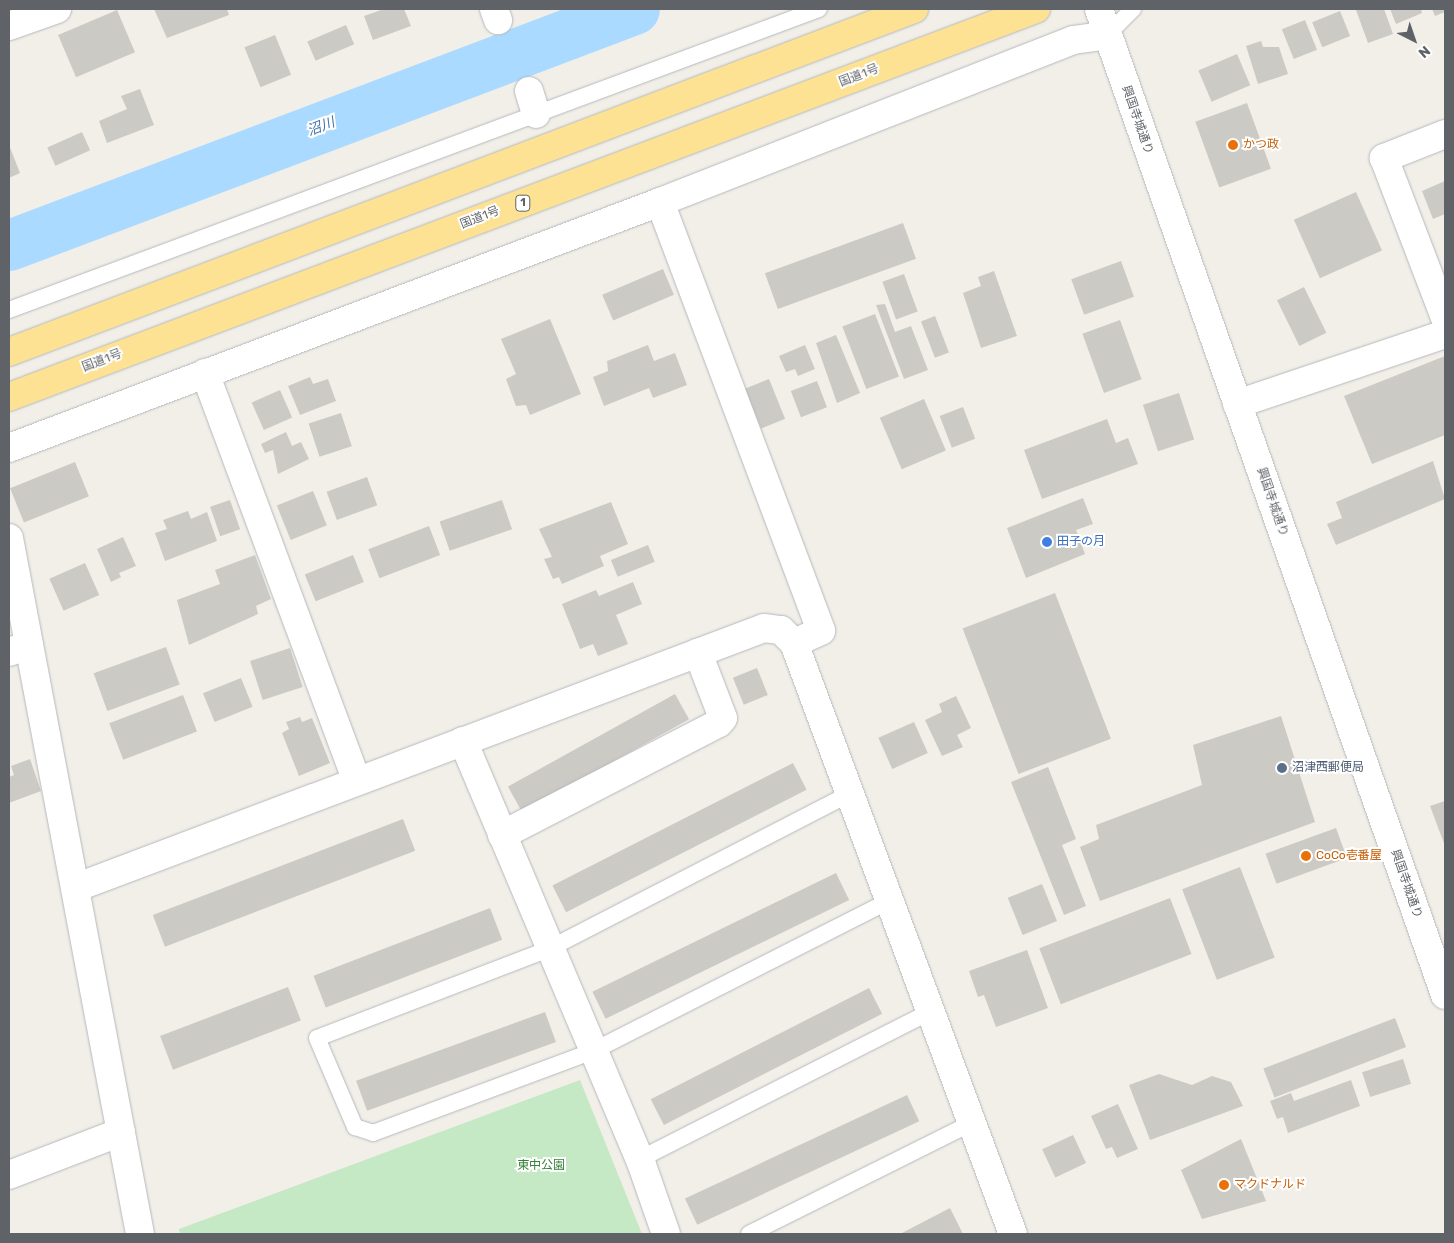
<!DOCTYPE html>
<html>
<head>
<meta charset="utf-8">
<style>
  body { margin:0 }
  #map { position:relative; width:1454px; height:1243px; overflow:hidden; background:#f1efe8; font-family:Rubik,"Noto Sans JP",sans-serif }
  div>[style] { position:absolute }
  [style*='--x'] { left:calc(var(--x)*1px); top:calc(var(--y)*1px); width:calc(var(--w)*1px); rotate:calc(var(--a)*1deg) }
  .green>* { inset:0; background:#c5e8c5 }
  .river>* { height:51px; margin:-25.5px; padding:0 25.5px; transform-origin:25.5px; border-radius:25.5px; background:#aadaff }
  .building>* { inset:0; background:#cccac5; transform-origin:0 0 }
  .roads { filter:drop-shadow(0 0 1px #b5b8bc) drop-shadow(0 0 1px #b5b8bc) }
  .lane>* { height:16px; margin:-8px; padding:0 8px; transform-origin:8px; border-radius:8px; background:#fff }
  .street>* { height:28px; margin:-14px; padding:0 14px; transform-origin:14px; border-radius:14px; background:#fff }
  .secondary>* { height:28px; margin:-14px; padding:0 14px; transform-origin:14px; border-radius:14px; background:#fff }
  .highway>* { height:28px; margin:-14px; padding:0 14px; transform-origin:14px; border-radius:14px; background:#fde293 }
  .dots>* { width:14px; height:14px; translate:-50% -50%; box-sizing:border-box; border:2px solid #fff; border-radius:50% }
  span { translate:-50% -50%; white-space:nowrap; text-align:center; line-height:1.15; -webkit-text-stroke:4px #fff; paint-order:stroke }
  .shield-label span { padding:1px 4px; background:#fff; border:1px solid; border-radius:4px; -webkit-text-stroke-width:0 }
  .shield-label { font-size:11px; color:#5f6368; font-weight:700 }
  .street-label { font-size:12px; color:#5f6368 }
  .food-label { font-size:12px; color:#c56008 }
  .left { translate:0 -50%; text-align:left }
  .shop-label { font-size:12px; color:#366cbe }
  .service-label { font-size:12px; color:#4e5e75 }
  .park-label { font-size:12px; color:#348238 }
  .water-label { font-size:14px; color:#4174aa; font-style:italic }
  .frame { position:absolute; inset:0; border:10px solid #5f6368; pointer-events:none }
  .north { position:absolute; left:1389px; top:15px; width:50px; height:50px; -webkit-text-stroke:4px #fff; paint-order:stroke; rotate:139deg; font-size:14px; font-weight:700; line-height:20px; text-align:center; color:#5f6368 }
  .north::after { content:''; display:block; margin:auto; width:18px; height:22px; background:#5f6368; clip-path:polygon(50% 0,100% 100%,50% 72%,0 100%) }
</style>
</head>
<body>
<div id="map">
  <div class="green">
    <i style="clip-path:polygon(580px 1080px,642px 1234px,180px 1234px,179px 1229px)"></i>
  </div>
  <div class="river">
    <i style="--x:9;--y:245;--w:668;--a:-20.69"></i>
  </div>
  <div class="building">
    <i style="clip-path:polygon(154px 9px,227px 9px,229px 15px,167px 38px)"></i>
    <i style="clip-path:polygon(384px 9px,404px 9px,411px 26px,373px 40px,364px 16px)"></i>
    <i style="clip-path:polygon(1384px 9px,1393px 34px,1368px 43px,1356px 10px)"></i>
    <i style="clip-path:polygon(1390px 9px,1421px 9px,1422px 13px,1396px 24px)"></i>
    <i style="clip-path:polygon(1432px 9px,1445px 9px,1445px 12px,1435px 16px)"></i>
    <i style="left:117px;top:10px;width:46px;height:64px;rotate:67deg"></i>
    <i style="left:1340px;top:11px;width:27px;height:30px;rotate:68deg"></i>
    <i style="left:1305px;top:20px;width:32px;height:25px;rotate:68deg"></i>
    <i style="left:346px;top:25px;width:21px;height:42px;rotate:67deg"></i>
    <i style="left:275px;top:35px;width:43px;height:33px;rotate:68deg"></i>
    <i style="clip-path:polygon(1261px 41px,1263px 47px,1279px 47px,1288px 74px,1258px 84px,1246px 46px)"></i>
    <i style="left:1237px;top:54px;width:34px;height:42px;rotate:67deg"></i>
    <i style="clip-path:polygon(140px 89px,154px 125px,107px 143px,99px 121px,127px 109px,121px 96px)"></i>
    <i style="left:1247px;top:103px;width:70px;height:55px;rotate:70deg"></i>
    <i style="left:82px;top:132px;width:20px;height:38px;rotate:66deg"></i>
    <i style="clip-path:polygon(9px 145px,20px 173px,9px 178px)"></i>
    <i style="clip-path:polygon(1445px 181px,1445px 214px,1433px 219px,1422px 191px)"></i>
    <i style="left:1356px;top:192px;width:64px;height:68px;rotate:66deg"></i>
    <i style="left:903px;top:223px;width:38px;height:147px;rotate:70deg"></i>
    <i style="left:1121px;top:261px;width:38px;height:53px;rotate:70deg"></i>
    <i style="left:663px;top:269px;width:28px;height:66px;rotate:67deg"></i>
    <i style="clip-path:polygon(994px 271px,1017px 336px,981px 348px,963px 293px,981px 286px,978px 277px)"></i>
    <i style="left:904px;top:274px;width:40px;height:23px;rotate:70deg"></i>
    <i style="left:1304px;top:287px;width:51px;height:30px;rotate:64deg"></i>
    <i style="clip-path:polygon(885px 304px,895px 332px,911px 326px,928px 370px,904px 379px,876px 305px)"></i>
    <i style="left:875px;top:314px;width:67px;height:35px;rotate:69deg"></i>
    <i style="left:935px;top:316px;width:39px;height:15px;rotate:69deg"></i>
    <i style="clip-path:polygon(550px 319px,581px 394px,530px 415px,526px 405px,516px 406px,506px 379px,516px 374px,501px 339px)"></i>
    <i style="left:1120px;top:320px;width:63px;height:40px;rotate:70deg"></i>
    <i style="clip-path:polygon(836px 335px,860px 393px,837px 403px,816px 343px)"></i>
    <i style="clip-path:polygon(648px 345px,654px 361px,675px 353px,687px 385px,653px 398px,649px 388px,604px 406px,593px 377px,608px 371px,607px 361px)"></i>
    <i style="clip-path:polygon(805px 345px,815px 369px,798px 376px,795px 369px,786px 372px,779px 356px)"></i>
    <i style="clip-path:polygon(1445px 356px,1445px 435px,1372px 464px,1344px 396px)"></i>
    <i style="clip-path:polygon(310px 377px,313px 384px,328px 379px,336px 401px,300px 415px,288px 386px)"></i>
    <i style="left:769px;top:379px;width:43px;height:26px;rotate:68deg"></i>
    <i style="left:817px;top:381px;width:28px;height:28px;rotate:69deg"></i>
    <i style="left:280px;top:390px;width:30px;height:31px;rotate:66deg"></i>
    <i style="left:1179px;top:393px;width:49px;height:38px;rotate:72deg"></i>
    <i style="left:924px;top:399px;width:56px;height:48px;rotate:67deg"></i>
    <i style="left:963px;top:407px;width:34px;height:25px;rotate:69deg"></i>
    <i style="left:341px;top:413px;width:35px;height:34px;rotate:72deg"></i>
    <i style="clip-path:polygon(1107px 419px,1116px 443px,1128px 438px,1138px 464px,1042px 499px,1024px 450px)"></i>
    <i style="clip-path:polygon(286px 432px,292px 446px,301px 442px,309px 459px,278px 474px,273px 450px,265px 453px,261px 444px)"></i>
    <i style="clip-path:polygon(1433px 461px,1445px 499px,1336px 545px,1327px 524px,1342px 518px,1336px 502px)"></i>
    <i style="left:75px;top:462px;width:37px;height:70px;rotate:68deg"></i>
    <i style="left:367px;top:477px;width:30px;height:43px;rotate:70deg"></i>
    <i style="left:313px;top:491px;width:37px;height:39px;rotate:68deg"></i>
    <i style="clip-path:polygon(1083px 498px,1093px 524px,1076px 530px,1085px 554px,1026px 578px,1007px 528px)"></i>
    <i style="left:230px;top:500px;width:31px;height:21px;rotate:71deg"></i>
    <i style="left:502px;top:500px;width:31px;height:66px;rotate:71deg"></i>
    <i style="clip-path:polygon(611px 502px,628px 544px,600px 556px,604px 566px,562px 584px,559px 577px,553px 579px,544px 559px,552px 557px,539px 529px)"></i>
    <i style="clip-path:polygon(188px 511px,191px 519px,207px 512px,217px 541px,165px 561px,155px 533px,167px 529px,163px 520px)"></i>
    <i style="left:429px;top:526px;width:31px;height:65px;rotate:69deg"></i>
    <i style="clip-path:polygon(123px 537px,136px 566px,119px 573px,121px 577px,111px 582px,97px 549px)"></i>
    <i style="left:648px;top:545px;width:18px;height:40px;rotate:68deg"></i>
    <i style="clip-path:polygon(255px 555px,271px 599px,256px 606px,258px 614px,189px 645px,177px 600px,220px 584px,215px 570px)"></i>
    <i style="left:353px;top:555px;width:29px;height:52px;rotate:68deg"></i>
    <i style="left:85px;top:563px;width:35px;height:39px;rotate:66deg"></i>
    <i style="clip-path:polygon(633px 582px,642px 604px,616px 615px,628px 644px,598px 656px,593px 644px,580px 649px,562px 604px,596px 590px,599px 596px)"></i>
    <i style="left:1055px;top:593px;width:156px;height:99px;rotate:69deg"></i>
    <i style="left:166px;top:647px;width:40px;height:77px;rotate:70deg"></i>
    <i style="left:290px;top:648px;width:41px;height:42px;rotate:72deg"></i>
    <i style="left:757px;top:668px;width:29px;height:26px;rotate:68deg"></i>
    <i style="left:241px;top:678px;width:31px;height:41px;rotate:68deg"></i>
    <i style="left:675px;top:694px;width:29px;height:191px;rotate:61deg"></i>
    <i style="left:183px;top:695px;width:39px;height:79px;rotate:69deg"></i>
    <i style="clip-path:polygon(956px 696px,971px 728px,957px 735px,963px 747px,942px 756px,925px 720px,942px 712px,939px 704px)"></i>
    <i style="clip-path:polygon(1281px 716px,1315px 822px,1100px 901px,1080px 847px,1099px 839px,1096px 825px,1202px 785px,1193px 745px)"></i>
    <i style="clip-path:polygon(300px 717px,302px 722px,312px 718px,330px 763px,299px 776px,282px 733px,289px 729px,286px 722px)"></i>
    <i style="left:914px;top:722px;width:34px;height:39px;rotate:66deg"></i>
    <i style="clip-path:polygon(30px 759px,41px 791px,9px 803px,9px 777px,14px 775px,11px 766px)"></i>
    <i style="left:793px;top:763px;width:30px;height:270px;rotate:63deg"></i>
    <i style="clip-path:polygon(1048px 767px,1076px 839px,1062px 845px,1086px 906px,1064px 915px,1011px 782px)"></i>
    <i style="clip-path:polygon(1445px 801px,1445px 846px,1430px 806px)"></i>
    <i style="left:403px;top:819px;width:34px;height:268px;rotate:69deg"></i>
    <i style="left:1336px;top:828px;width:32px;height:75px;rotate:70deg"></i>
    <i style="left:1240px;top:867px;width:97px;height:62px;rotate:69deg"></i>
    <i style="left:836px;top:873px;width:30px;height:271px;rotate:64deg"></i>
    <i style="left:1042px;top:884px;width:40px;height:37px;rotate:68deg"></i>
    <i style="left:1170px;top:898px;width:60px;height:140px;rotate:69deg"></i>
    <i style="left:490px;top:908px;width:34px;height:189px;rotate:69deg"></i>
    <i style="clip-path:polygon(1027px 950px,1048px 1008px,996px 1027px,984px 995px,978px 997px,969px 971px)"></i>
    <i style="left:288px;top:987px;width:36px;height:137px;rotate:69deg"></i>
    <i style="left:869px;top:988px;width:29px;height:245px;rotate:63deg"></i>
    <i style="left:545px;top:1012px;width:32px;height:201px;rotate:70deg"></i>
    <i style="left:1395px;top:1018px;width:31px;height:141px;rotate:69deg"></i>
    <i style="left:1403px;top:1059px;width:26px;height:43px;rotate:72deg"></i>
    <i style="clip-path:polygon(1159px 1074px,1192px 1085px,1212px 1076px,1231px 1082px,1243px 1106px,1150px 1140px,1129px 1085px)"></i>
    <i style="clip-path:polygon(1351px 1080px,1360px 1106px,1288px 1133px,1283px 1117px,1277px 1119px,1270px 1101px,1291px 1093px,1294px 1101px)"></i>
    <i style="left:907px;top:1095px;width:29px;height:245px;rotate:65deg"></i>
    <i style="clip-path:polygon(1118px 1104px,1138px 1149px,1117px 1158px,1112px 1147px,1106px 1149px,1091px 1116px)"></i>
    <i style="left:1073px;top:1135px;width:31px;height:34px;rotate:65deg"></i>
    <i style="clip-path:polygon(1241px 1139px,1266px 1201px,1202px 1219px,1181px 1170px)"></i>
    <i style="clip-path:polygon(950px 1208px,963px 1234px,900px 1234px)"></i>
  </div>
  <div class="roads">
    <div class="lane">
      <i style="--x:1107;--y:35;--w:37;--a:-45"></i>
      <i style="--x:9;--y:310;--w:864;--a:-20.39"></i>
      <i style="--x:849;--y:794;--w:338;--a:152.7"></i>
      <i style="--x:549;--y:949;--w:248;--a:159"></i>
      <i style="--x:317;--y:1038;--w:97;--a:66.9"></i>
      <i style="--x:355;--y:1127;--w:19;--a:18"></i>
      <i style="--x:373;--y:1133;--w:235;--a:-20.4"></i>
      <i style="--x:593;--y:1051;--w:332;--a:-26.9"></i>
      <i style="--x:640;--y:1159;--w:325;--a:-26.9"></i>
      <i style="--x:749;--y:1234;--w:249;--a:-26.5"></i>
    </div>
    <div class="street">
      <i style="--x:494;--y:9;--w:12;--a:70"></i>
      <i style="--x:9;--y:26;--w:51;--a:-19.5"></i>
      <i style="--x:529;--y:91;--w:24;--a:73"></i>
      <i style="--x:1445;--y:134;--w:66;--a:158.5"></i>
      <i style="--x:1384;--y:158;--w:171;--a:69.1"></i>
      <i style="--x:660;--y:202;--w:458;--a:69.4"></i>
      <i style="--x:821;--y:631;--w:30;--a:156"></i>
      <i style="--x:205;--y:373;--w:435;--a:69.6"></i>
      <i style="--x:1237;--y:404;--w:219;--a:-18.6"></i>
      <i style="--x:9;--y:448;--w:696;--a:-20.7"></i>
      <i style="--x:660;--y:202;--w:444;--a:-21.4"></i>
      <i style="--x:1073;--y:40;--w:34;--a:-8"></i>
      <i style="--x:9;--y:652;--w:21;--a:-19"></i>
      <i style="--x:463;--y:741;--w:460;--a:67.1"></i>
      <i style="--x:642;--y:1165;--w:73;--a:70.8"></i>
      <i style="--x:502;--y:835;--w:244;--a:-27.3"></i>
      <i style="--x:719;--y:723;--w:6;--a:-51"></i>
      <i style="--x:723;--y:718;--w:70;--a:-111"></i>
    </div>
    <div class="secondary">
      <i style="--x:1099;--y:9;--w:1045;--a:70.66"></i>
      <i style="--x:9;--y:538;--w:708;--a:79.34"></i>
      <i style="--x:75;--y:888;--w:736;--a:-20.67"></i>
      <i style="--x:764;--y:628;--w:17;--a:7"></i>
      <i style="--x:781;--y:630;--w:18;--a:45"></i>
      <i style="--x:794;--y:643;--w:630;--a:69.67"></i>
      <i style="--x:9;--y:1175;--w:120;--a:-21"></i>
    </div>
    <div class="highway">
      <i style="--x:9;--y:352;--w:968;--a:-20.76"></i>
      <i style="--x:9;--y:397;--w:1098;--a:-20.7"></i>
    </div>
  </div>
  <div class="dots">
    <i style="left:1233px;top:145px;background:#e8710a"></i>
    <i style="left:1047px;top:542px;background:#3f7fe0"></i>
    <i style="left:1282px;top:768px;background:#5c6f8a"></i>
    <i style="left:1306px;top:856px;background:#e8710a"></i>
    <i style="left:1224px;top:1185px;background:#e8710a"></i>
  </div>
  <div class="shield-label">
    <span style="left:523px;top:203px">1</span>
  </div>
  <div class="street-label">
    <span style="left:859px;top:76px;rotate:-21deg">国道1号</span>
    <span style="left:1137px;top:120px;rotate:71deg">興国寺城通り</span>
    <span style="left:480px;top:218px;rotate:-21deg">国道1号</span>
    <span style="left:102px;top:361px;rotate:-21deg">国道1号</span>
    <span style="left:1272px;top:502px;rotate:71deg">興国寺城通り</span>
    <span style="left:1406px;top:884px;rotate:71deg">興国寺城通り</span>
  </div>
  <div class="food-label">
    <span class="left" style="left:1243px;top:145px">かつ政</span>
    <span class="left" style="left:1316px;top:856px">CoCo壱番屋</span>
    <span class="left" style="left:1234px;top:1185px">マクドナルド</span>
  </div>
  <div class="shop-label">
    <span class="left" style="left:1057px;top:542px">田子の月</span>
  </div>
  <div class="service-label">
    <span class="left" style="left:1292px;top:768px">沼津西郵便局</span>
  </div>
  <div class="park-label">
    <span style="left:541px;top:1166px">東中公園</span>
  </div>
  <div class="water-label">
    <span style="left:321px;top:127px;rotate:-21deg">沼川</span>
  </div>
  <div class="frame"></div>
  <div class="north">N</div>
</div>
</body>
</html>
